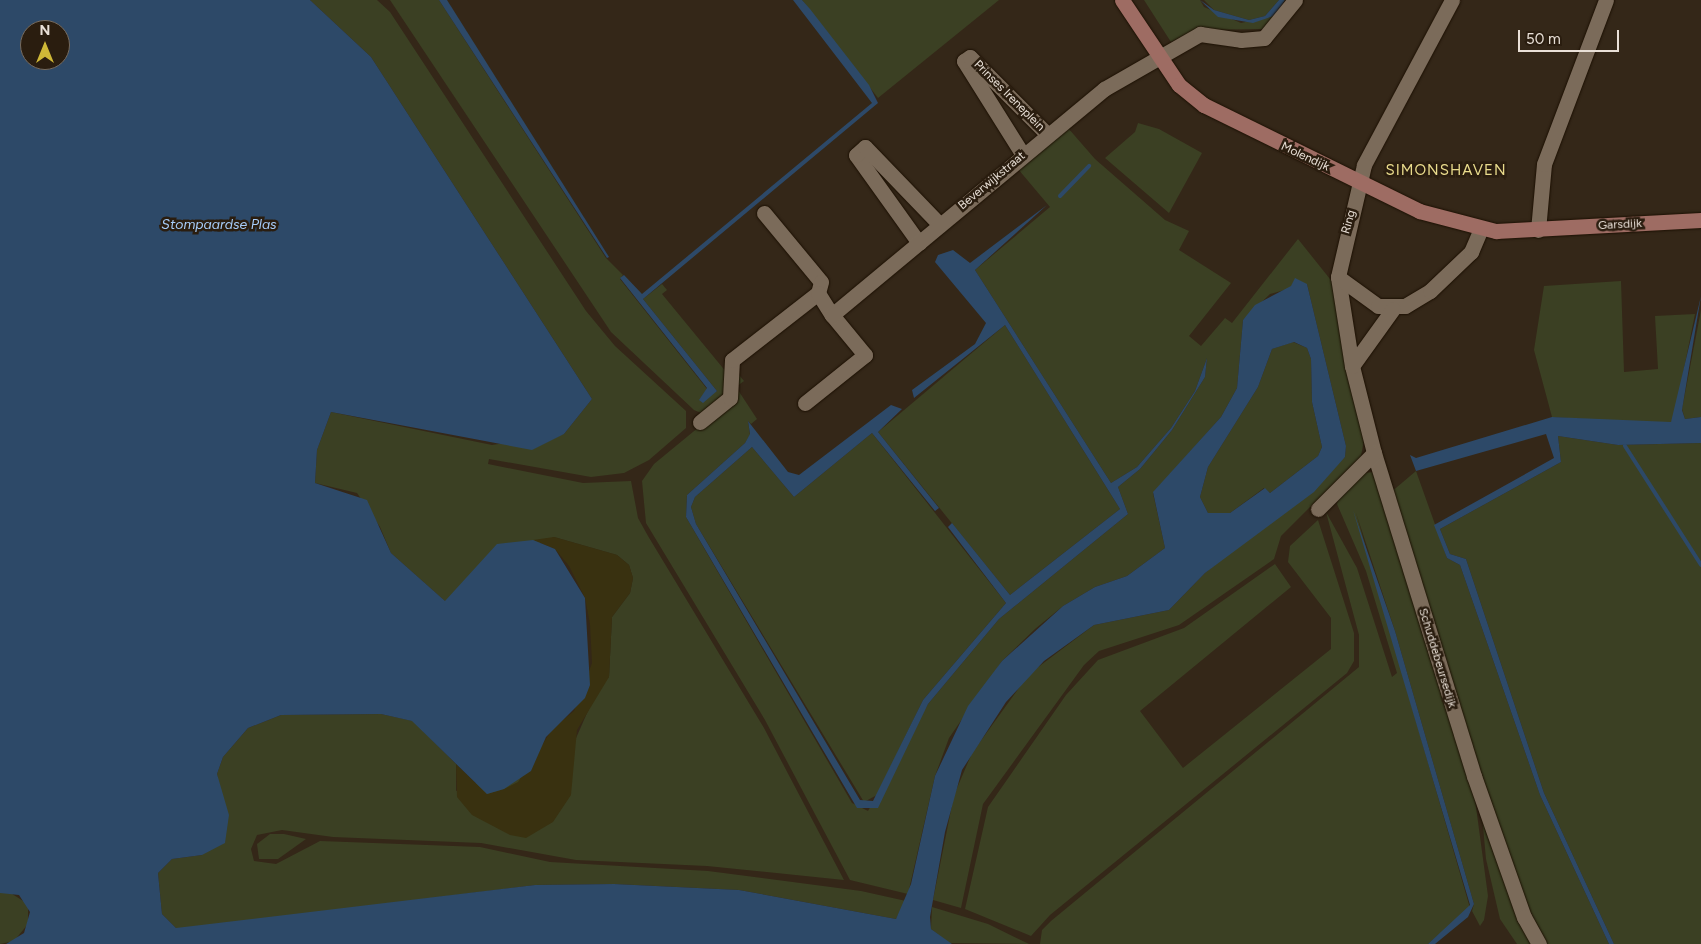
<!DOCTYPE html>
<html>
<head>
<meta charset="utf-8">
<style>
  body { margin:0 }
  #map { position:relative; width:1701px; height:944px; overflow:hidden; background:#342718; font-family:Figtree,sans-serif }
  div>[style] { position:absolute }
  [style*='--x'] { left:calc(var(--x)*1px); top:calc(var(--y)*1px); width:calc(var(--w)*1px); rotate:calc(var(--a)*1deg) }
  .green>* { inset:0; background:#3b4023 }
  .sand>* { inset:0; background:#393110 }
  .water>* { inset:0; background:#2d4968 }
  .stream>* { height:4px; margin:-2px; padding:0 2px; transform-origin:2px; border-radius:2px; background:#2d4968 }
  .roads { filter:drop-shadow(0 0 1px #1c1003) drop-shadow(0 0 1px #1c1003) }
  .minor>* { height:15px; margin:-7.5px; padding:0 7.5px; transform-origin:7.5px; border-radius:7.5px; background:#7b6b5a }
  .secondary>* { height:15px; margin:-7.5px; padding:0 7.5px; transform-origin:7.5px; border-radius:7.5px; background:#9e6c63 }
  span { translate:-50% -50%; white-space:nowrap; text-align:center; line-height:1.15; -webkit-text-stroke:5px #2a1d0f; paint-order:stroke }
  .street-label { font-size:12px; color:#e9e0d7 }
  .water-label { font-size:14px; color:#a6ccf9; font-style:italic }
  .quarter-label { font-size:15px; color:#e9db8c; letter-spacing:1px }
  .north { position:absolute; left:20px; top:20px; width:50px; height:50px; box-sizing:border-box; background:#2a1d0f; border:1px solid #766b5f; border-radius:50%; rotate:0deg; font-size:14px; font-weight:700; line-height:20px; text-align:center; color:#e9e0d7 }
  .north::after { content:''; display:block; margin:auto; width:18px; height:22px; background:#cfb837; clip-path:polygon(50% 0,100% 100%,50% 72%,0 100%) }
  .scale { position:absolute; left:1518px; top:30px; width:101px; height:22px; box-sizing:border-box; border:2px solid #e9e0d7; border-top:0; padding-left:6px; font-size:15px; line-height:18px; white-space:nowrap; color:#e9e0d7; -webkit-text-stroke:4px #2a1d0f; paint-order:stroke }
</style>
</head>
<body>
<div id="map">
  <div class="green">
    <i style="clip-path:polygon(310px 0,377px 0,390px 12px,586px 311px,615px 346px,686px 411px,686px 428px,649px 460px,624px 473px,591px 477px,489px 459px,488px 464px,583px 483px,631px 481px,638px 518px,648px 536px,764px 728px,844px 880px,707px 866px,576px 860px,481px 843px,333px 837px,282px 830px,257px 835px,251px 849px,254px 861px,276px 864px,320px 841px,480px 847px,550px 862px,708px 871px,861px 891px,906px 901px,896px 919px,739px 890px,614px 884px,535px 885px,191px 928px,176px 928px,162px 914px,158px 873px,172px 859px,202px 855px,221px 798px,217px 774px,223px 757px,248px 728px,281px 715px,381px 714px,413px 721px,456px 764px,456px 791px,573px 745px,598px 688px,609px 677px,612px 617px,630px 593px,633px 578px,629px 565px,617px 555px,554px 537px,472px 573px,446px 602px,391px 553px,380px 527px,357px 493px,315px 483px,317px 450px,331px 412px,492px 445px,564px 434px,592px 399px,371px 57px)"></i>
    <i style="clip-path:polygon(390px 0,439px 0,606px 258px,623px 275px,620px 279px,707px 389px,700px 400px,717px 391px,643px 299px,662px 284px,667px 290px,662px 294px,727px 373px,726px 397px,701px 413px,694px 410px,611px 332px)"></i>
    <i style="clip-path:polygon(802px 0,999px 0,878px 98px)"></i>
    <i style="clip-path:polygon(1144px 0,1200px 0,1204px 7px,1241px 23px,1276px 15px,1264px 29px,1195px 30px,1171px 42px)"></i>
    <i style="clip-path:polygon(1204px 0,1279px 0,1265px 16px,1249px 20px,1214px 10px)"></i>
    <i style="clip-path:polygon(1138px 123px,1159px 129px,1202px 153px,1169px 213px,1105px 158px,1135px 132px)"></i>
    <i style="clip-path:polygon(1068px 128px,1095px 159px,1165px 220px,1189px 231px,1179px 250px,1231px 283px,1189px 336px,1201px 346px,1225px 318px,1232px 323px,1298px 239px,1334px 284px,1365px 435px,1361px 456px,1281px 536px,1274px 559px,1179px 625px,1099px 651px,1084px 665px,983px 804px,961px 908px,933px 900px,954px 795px,972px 753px,1029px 674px,1094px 625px,1169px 610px,1205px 573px,1345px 457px,1346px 446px,1307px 284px,1270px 294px,1243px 320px,1237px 388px,1221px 417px,1153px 493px,1165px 548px,1127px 576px,1095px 587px,1063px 606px,1035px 629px,1002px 661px,949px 738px,935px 776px,908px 894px,850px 880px,765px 720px,646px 523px,642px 481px,654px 464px,733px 399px,735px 370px,744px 381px,736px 387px,757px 419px,751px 424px,748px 421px,750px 435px,745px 443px,687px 495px,686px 517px,852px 803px,868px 811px,928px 704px,999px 619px,1128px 514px,1118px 487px,1140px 469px,1172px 430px,1205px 377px,1207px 358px,1195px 391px,1171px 428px,1137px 467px,1111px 483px,975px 270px,1050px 207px,1018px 169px)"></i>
    <i style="clip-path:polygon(1621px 281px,1624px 372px,1658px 369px,1655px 316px,1695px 314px,1674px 418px,1671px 422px,1648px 423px,1552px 417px,1534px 350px,1544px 286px)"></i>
    <i style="clip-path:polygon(1701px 310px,1701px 417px,1685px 419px,1682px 409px)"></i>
    <i style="clip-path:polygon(1005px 325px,1120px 509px,1010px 595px,878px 432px)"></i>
    <i style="clip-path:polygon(1293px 342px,1307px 348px,1311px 359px,1312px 402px,1322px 447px,1318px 456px,1270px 493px,1264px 488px,1230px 513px,1208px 513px,1200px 497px,1208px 467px,1258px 387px,1272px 349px)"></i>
    <i style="clip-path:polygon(872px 433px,1006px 603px,923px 700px,877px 795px,864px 802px,696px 524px,691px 507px,695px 497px,752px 447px,794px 497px)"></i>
    <i style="clip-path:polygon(1558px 436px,1618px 445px,1701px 443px,1701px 944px,1614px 944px,1544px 793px,1466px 559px,1450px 554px,1440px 529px,1561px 462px)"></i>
    <i style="clip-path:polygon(1416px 471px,1447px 558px,1460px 565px,1540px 795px,1609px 944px,1542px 944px,1498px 841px,1390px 493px)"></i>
    <i style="clip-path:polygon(1373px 472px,1474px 792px,1488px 896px,1484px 920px,1480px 926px,1472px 911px,1474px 904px,1395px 631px,1356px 513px,1470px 908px,1428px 944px,1040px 944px,1042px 930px,1051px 921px,1359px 667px,1359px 635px,1326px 512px,1357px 568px,1392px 677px,1397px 673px,1366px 571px,1337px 504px,1339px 496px,1364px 473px)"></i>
    <i style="clip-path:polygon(1318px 520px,1354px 633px,1354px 661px,1347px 673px,1050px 915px,1031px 936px,965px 909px,988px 807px,1066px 695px,1098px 660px,1184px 628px,1275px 564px,1291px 587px,1140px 711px,1183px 768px,1331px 649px,1331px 618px,1288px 562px,1290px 546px)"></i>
    <i style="clip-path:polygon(1481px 804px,1534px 944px,1517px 944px,1500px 919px,1486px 859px)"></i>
    <i style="clip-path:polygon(270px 834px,284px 834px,306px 839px,278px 859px,259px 859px,257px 844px)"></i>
    <i style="clip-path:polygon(9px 892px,28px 904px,28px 924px,14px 941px,0 944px,0 893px)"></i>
    <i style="clip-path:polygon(932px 907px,988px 924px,1029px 944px,949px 943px,931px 929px)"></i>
  </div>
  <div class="sand">
    <i style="clip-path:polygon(554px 537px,617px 555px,629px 565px,633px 578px,630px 593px,612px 617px,609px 677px,577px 730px,571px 795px,553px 822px,526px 838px,510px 835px,472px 815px,457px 797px,456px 764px,487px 794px,504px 789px,518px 782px,553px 728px,574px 711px,592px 663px,590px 624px,585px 598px,569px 566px,555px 549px,533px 540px)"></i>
  </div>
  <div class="water">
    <i style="clip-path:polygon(evenodd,0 0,310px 0,371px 57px,592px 399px,564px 434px,532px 450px,331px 412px,317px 450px,315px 483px,367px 500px,391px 553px,445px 601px,497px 544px,533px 540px,555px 549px,585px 598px,590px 685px,585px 698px,546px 737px,531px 771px,504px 789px,487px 794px,412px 721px,381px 714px,281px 715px,248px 728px,223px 757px,217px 774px,229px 815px,225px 843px,202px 855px,172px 859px,158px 873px,162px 914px,176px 928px,535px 885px,614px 884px,739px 890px,896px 919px,911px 884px,935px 776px,968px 706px,1002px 661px,1063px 606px,1095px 587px,1127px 576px,1165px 548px,1153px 492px,1221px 417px,1237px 388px,1243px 320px,1255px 305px,1291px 286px,1295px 278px,1307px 284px,1346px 446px,1345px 457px,1314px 492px,1205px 573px,1169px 610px,1094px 625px,1044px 661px,1006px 702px,962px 770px,945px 832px,930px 917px,931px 929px,952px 944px,6px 944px,24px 933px,30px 912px,19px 895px,0 893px,0 0,30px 30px,60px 30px,60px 60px,30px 60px,30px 30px,0 0,1294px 342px,1307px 348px,1311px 359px,1312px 402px,1322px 447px,1318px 456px,1270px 493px,1265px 488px,1230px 513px,1208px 513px,1200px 497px,1208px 467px,1258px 387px,1272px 349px,1294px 342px)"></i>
    <i style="clip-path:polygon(439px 0,447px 0,609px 257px,607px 258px)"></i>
    <i style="clip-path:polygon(793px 0,802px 0,810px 9px,869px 85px,878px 103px,643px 299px,717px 391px,703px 403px,699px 400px,707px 388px,620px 278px,624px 275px,642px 294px,872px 103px)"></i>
    <i style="clip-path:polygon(1200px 0,1214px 10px,1249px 20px,1265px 16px,1279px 0,1285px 0,1276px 15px,1253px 23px,1218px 17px)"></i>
    <i style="clip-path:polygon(1047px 205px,975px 270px,1111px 483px,1137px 467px,1171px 428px,1195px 391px,1207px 358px,1205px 377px,1172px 430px,1140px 469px,1118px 487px,1128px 514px,999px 619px,928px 704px,878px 808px,857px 808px,686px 517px,687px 495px,745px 443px,750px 434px,748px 421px,788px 472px,799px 475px,891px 405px,902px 409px,878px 432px,939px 508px,935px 511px,872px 433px,794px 497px,752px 447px,695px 497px,691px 507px,696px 524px,860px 800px,873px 801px,923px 700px,1006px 603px,948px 527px,952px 523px,1010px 595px,1120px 509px,1005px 325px,914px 398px,912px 390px,975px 344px,986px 323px,935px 262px,938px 255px,953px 250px,970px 263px)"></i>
    <i style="clip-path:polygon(1701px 296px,1682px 410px,1685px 419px,1701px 417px,1701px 443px,1618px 445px,1558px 436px,1561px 462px,1440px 529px,1450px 554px,1466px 559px,1544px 793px,1614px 944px,1609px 944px,1540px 795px,1460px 565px,1447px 558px,1434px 525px,1554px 458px,1546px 434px,1416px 471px,1410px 455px,1416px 458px,1552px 417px,1671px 422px)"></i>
    <i style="clip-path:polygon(1353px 510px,1395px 631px,1474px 904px,1468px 917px,1435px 944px,1428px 944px,1470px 905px)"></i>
  </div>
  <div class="stream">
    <i style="--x:1060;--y:196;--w:42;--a:-46"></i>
    <i style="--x:1625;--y:446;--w:141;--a:57.4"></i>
  </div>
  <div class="roads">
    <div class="minor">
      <i style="--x:1452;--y:0;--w:187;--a:118.1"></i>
      <i style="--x:1364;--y:165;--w:115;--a:103.1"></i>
      <i style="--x:1338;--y:277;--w:90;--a:81.1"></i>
      <i style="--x:1352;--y:366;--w:90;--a:75.8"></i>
      <i style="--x:1374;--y:453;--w:338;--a:72.8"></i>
      <i style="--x:1474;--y:776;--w:150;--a:70.5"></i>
      <i style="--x:1524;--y:917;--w:31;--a:61"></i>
      <i style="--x:1023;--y:155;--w:111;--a:-122.1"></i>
      <i style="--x:964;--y:61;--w:7;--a:-34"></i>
      <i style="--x:970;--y:57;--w:110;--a:45"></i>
      <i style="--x:764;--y:213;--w:89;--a:50.4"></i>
      <i style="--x:821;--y:282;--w:11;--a:105"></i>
      <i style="--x:1538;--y:230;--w:66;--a:-84.8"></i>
      <i style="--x:1544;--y:164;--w:175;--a:-69.3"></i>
      <i style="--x:919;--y:243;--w:108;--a:-125.6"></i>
      <i style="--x:856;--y:155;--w:12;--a:-42"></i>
      <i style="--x:865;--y:147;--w:108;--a:46.1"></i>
      <i style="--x:1338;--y:277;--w:49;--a:35.9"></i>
      <i style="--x:1378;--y:306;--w:27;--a:0"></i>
      <i style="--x:1405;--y:306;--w:29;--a:-31"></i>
      <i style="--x:1430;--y:291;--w:57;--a:-43.6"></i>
      <i style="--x:1471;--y:252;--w:26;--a:-67"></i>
      <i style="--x:1352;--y:366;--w:70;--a:-54.3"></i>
      <i style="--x:805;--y:403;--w:77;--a:-38.7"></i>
      <i style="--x:865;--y:355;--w:52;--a:-129.5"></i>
      <i style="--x:700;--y:422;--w:38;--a:-39"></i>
      <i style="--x:730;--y:398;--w:38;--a:-87"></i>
      <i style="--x:732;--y:360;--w:109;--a:-37.9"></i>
      <i style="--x:818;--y:293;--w:26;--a:58"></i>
      <i style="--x:832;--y:315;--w:354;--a:-39.7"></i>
      <i style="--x:1104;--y:89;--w:111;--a:-29.8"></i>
      <i style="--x:1200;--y:34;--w:41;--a:8.3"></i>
      <i style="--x:1241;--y:40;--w:23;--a:-5"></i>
      <i style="--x:1264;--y:38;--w:49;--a:-50.8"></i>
      <i style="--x:1318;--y:509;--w:79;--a:-45"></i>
    </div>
    <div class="secondary">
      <i style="--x:1122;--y:0;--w:102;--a:56.2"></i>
      <i style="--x:1179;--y:85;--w:32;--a:39"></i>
      <i style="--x:1204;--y:105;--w:240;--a:26.2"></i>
      <i style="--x:1419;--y:211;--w:80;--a:14.6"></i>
      <i style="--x:1496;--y:231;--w:205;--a:-3.1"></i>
    </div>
  </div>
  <div class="street-label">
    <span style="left:1009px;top:96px;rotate:45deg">Prinses Ireneplein</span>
    <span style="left:1305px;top:157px;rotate:25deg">Molendijk</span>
    <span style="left:992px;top:181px;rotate:-40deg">Beverwijkstraat</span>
    <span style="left:1349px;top:222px;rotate:-74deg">Ring</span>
    <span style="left:1620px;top:225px;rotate:-3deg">Garsdijk</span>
    <span style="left:1437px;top:658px;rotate:73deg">Schuddebeursedijk</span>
  </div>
  <div class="water-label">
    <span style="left:219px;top:225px">Stompaardse Plas</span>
  </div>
  <div class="quarter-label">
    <span style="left:1446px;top:171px">SIMONSHAVEN</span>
  </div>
  <div class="north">N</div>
  <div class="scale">50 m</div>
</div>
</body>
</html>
